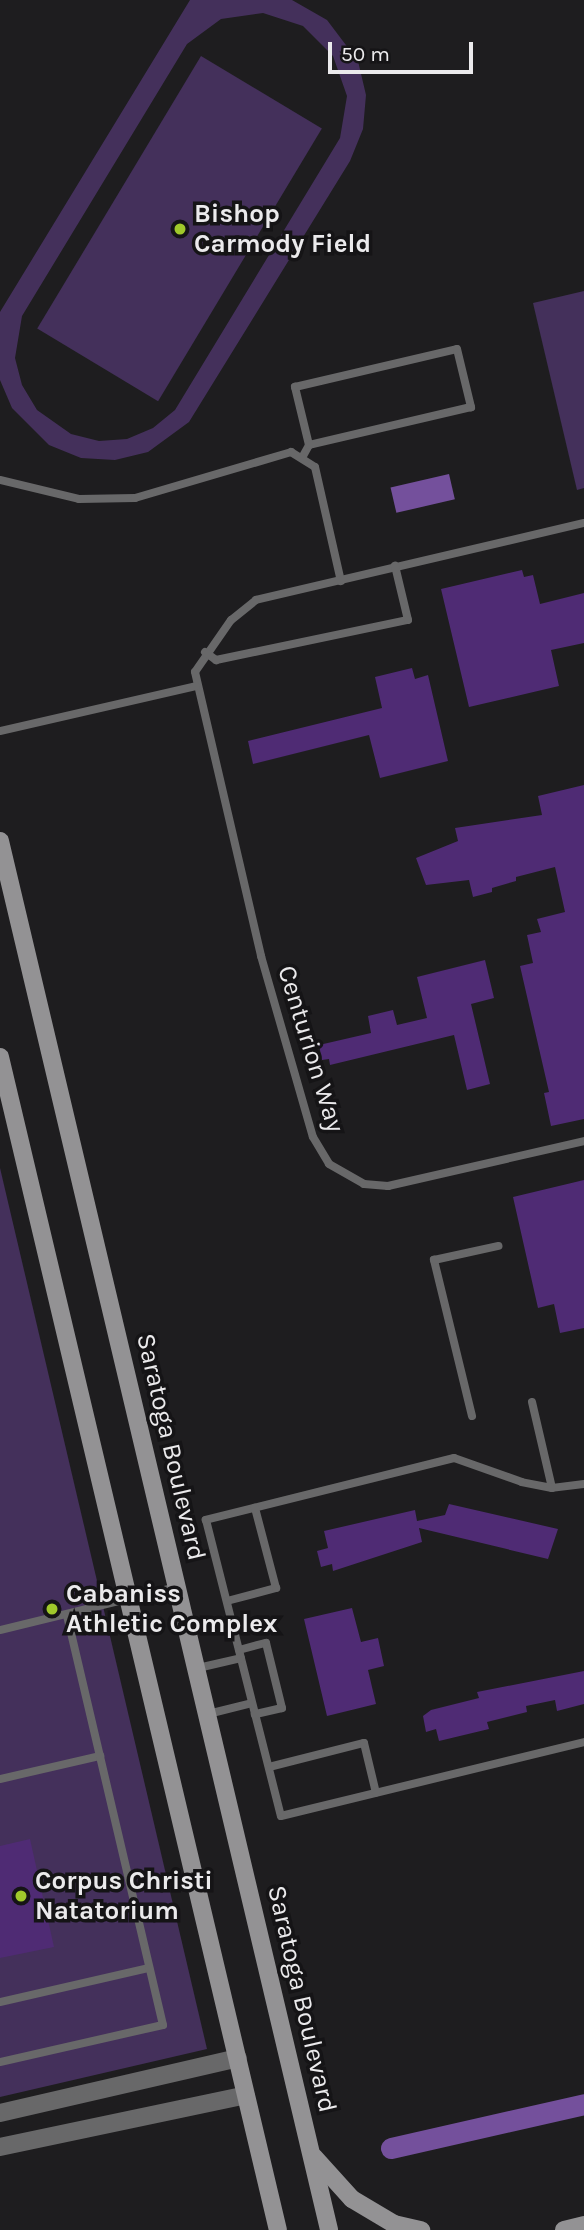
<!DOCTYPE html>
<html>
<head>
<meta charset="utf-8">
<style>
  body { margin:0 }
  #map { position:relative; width:584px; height:2230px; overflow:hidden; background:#1e1d1f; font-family:Karla,sans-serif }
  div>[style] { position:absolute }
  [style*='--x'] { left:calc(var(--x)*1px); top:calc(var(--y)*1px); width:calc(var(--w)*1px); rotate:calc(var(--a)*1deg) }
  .green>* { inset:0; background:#44305b; transform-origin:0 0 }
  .water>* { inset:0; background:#74509c; transform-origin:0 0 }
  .canal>* { height:21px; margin:-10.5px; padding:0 10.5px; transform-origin:10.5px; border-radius:10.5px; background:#74509c }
  .building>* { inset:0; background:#4f2b74 }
  .service>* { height:8px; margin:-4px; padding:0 4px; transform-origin:4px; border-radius:4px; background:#686869 }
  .tertiary>* { height:18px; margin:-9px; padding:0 9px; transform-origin:9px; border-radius:9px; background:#686869 }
  .secondary>* { height:18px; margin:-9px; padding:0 9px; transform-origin:9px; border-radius:9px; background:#939294 }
  .dots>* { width:19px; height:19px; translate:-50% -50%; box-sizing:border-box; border:4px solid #151416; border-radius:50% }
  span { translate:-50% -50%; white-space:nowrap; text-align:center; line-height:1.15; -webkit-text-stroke:7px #151416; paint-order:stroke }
  .poi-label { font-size:26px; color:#ebeaec; font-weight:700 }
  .left { translate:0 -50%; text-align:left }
  .street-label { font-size:26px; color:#ebeaec }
  .scale { position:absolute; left:328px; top:42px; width:145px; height:32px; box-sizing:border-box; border:4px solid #ebeaec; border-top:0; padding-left:9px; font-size:21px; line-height:24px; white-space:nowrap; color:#ebeaec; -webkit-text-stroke:5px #151416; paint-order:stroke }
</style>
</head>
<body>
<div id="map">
  <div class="green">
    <i style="clip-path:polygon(evenodd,190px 0,292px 0,327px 20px,358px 61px,366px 95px,363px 129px,350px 161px,189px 422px,148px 452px,115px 460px,81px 458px,49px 445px,12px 408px,0 380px,0 312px,190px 0,263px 13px,303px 26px,333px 56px,347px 96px,340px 138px,175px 410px,153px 428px,127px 439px,99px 441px,71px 434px,37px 410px,22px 385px,15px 358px,22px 316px,187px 44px,221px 19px,263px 13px)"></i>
    <i style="left:201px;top:56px;width:141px;height:318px;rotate:31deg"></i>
    <i style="clip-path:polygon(584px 291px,584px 488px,577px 490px,533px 303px)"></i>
    <i style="clip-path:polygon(0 1168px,207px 2049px,0 2097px)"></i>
  </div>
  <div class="water">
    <i style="left:449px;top:474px;width:26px;height:60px;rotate:77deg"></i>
  </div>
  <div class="canal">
    <i style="--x:391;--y:2148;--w:198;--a:-12.8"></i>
  </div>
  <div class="building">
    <i style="clip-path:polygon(522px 570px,524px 577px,533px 575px,540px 604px,584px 593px,584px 643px,551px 650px,559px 686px,469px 707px,441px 589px)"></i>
    <i style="clip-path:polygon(412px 668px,415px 679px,428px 675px,448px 761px,380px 778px,369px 735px,253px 764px,248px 741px,382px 708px,375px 677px)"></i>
    <i style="clip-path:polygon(584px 785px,584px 1119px,551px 1126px,544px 1093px,549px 1092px,520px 966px,533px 963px,527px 935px,541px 932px,537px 919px,565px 912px,555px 867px,516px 877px,516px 881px,492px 888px,492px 892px,473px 897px,469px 880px,426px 885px,416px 858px,458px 841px,455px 828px,542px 815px,538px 796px)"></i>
    <i style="clip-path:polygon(485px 960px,494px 998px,471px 1004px,490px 1084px,467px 1090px,454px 1035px,330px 1065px,329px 1059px,322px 1060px,319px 1045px,371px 1033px,368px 1016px,393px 1010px,397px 1025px,427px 1018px,417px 977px)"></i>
    <i style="clip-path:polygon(584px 1180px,584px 1328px,560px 1333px,554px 1304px,538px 1308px,513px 1197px)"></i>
    <i style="clip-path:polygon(449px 1504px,558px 1529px,548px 1559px,419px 1528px,422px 1542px,333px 1571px,332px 1564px,321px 1567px,317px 1551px,328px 1548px,324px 1531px,415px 1510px,417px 1521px,445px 1515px)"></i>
    <i style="clip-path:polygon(352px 1608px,361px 1642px,378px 1638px,384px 1666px,368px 1670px,376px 1704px,327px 1716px,304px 1619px)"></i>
    <i style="clip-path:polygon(584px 1671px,584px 1704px,557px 1711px,555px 1700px,526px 1706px,527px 1712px,487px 1722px,489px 1729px,439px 1741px,436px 1729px,426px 1732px,423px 1716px,431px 1710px,479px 1698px,477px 1692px)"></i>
    <i style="clip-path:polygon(30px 1839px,54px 1947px,0 1958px,0 1846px)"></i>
  </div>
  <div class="service">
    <i style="--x:303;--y:456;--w:13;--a:-61"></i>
    <i style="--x:309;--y:445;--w:60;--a:-103.6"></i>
    <i style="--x:295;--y:387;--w:166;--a:-13.2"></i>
    <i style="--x:457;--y:349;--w:60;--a:76.4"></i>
    <i style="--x:471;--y:407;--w:166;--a:166.8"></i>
    <i style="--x:0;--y:480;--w:81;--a:13.5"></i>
    <i style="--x:79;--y:499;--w:56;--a:-1"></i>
    <i style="--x:135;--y:498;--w:163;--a:-16.4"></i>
    <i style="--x:291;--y:452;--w:28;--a:32"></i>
    <i style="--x:315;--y:467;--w:117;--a:77.2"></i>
    <i style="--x:584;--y:523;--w:337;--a:166.8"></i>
    <i style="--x:256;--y:600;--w:32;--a:141"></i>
    <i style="--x:231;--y:620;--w:63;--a:124.7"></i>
    <i style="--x:195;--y:672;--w:292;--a:76.9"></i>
    <i style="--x:261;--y:956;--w:188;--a:74"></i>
    <i style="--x:313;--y:1137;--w:31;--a:59"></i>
    <i style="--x:329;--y:1164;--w:40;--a:29.7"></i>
    <i style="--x:364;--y:1184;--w:24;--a:5"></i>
    <i style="--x:388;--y:1186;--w:201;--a:-12.9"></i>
    <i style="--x:205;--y:652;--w:14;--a:36"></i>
    <i style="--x:216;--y:660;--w:196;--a:-11.8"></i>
    <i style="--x:408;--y:620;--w:56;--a:-103.5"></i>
    <i style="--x:0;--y:731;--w:201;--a:-12.9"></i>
    <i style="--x:532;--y:1402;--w:88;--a:76.9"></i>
    <i style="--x:472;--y:1416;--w:161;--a:-103.7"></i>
    <i style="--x:434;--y:1260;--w:66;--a:-12.3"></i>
    <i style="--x:584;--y:1484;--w:32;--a:173"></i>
    <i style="--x:552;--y:1488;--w:31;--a:-169"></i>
    <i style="--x:522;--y:1482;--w:72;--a:-160.6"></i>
    <i style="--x:454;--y:1458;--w:256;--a:166"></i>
    <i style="--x:206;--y:1520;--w:305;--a:75.8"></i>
    <i style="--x:281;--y:1816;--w:312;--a:-13.7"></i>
    <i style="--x:227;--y:1601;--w:51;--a:-14.9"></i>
    <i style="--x:276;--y:1588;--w:83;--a:-104.7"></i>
    <i style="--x:0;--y:1630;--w:182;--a:-13.7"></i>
    <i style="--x:239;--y:1650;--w:28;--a:-15"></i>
    <i style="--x:266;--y:1643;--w:67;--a:76.2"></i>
    <i style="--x:282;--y:1708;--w:28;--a:167"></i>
    <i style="--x:198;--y:1668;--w:44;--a:-13.1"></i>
    <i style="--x:208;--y:1714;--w:45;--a:-14"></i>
    <i style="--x:269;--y:1767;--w:98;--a:-14.2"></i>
    <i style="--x:364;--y:1743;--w:51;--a:76.5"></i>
    <i style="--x:0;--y:1779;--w:103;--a:-13"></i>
    <i style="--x:0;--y:2002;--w:153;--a:-12.9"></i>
    <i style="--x:0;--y:2062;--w:167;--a:-12.8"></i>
    <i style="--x:163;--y:2025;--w:421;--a:-103.2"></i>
  </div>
  <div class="tertiary">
    <i style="--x:0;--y:2113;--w:244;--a:-13"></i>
    <i style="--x:0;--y:2147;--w:251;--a:-11.9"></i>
  </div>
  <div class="secondary">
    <i style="--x:0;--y:841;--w:1427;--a:76.67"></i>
    <i style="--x:0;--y:1057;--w:1205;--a:76.67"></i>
    <i style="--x:314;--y:2157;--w:57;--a:47.9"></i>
    <i style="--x:352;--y:2199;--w:49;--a:30.8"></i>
    <i style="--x:394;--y:2224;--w:28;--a:13"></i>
    <i style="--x:564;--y:2230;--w:21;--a:-14"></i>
  </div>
  <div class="dots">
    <i style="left:180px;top:229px;background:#a0c92b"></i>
    <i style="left:52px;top:1609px;background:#a0c92b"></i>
    <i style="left:21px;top:1896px;background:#a0c92b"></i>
  </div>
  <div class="poi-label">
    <span class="left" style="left:194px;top:229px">Bishop<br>Carmody Field</span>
    <span class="left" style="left:66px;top:1609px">Cabaniss<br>Athletic Complex</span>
    <span class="left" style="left:35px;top:1896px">Corpus Christi<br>Natatorium</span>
  </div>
  <div class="street-label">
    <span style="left:311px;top:1049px;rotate:73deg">Centurion Way</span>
    <span style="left:171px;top:1447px;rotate:77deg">Saratoga Boulevard</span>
    <span style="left:302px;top:1999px;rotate:77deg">Saratoga Boulevard</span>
  </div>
  <div class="scale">50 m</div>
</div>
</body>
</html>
